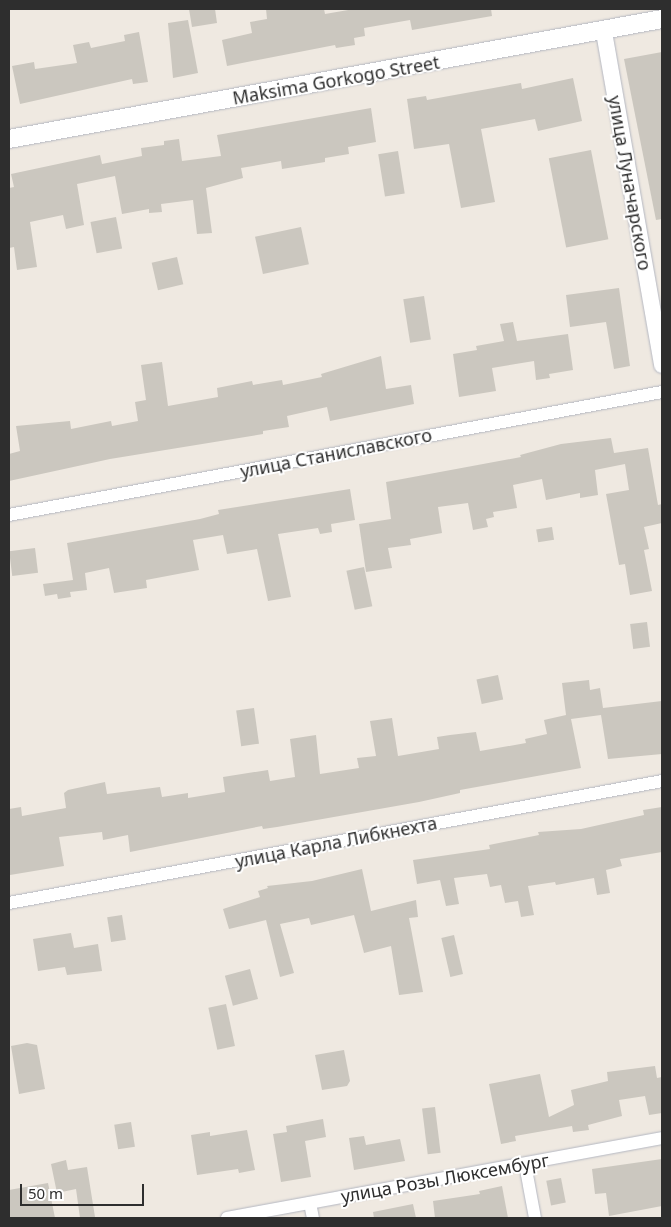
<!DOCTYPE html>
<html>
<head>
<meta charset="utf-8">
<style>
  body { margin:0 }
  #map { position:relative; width:671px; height:1227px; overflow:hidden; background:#efe9e1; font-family:"Noto Sans",sans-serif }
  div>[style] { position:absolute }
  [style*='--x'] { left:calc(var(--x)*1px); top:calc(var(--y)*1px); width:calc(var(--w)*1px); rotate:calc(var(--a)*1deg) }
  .building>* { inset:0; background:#cbc7bf; transform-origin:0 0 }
  .roads { filter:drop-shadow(0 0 1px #b4b7c1) drop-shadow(0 0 1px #b4b7c1) }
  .minor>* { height:12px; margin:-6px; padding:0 6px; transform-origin:6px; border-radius:6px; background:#fff }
  .tertiary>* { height:16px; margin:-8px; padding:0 8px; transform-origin:8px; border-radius:8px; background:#fff }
  .secondary>* { height:18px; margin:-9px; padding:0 9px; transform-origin:9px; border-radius:9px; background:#fff }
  span { translate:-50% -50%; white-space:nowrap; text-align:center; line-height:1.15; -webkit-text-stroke:4px #fff; paint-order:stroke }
  .street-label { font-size:18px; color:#2e2e2e }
  .frame { position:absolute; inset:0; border:10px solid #2e2e2e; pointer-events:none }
  .scale { position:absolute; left:20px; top:1184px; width:124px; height:22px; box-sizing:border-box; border:2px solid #2e2e2e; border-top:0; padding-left:6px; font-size:15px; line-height:18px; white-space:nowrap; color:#2e2e2e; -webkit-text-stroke:4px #fff; paint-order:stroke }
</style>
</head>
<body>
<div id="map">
  <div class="building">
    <i style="clip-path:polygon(189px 9px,215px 9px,217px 23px,192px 27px)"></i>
    <i style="clip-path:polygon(266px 9px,324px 9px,325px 14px,354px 9px,491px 9px,492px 16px,412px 30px,410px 20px,364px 28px,365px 36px,354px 38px,355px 45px,336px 48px,335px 45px,227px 66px,222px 40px,252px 33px,250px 22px,267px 19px)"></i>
    <i style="clip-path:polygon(188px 20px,198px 73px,173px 78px,168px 23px)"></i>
    <i style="clip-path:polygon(139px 32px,148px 82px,133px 84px,132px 79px,20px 104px,12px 66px,34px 62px,35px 69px,77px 63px,73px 45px,89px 42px,91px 48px,125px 41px,124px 35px)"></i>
    <i style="clip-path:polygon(662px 52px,662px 219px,656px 220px,624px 59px)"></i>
    <i style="clip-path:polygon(573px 78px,582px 121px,538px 131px,535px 119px,481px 129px,495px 202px,461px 208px,449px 144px,414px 149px,407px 99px,426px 96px,427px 100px,521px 83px,522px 89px)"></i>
    <i style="clip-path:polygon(371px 108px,376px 142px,348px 147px,349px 154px,325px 158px,325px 162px,282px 169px,281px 161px,241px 168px,243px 178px,206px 188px,212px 233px,197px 234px,193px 200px,161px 204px,162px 212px,149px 213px,149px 209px,122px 214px,115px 176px,77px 184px,84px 225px,66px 229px,63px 215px,30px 222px,37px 267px,17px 270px,14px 247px,9px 248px,9px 188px,14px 187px,11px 174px,100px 155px,102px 164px,142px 156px,141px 148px,164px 145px,164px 141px,179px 139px,182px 161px,221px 156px,217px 135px)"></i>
    <i style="left:591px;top:150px;width:91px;height:43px;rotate:79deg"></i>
    <i style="left:398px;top:151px;width:43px;height:20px;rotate:81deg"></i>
    <i style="left:116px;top:217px;width:32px;height:26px;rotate:79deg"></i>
    <i style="left:301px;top:227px;width:38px;height:47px;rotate:78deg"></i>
    <i style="left:177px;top:257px;width:28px;height:26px;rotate:77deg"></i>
    <i style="clip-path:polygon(619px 288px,630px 366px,614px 369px,606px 322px,570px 327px,566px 295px)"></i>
    <i style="left:424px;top:296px;width:44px;height:21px;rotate:81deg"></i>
    <i style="clip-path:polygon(513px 322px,517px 341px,568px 334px,573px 370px,549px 374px,550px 378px,536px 380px,534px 361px,492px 368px,496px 391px,459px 397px,453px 354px,477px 350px,476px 346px,504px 341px,500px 324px)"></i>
    <i style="clip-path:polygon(381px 356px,386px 389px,411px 385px,414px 404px,330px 421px,327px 407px,287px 416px,289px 427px,263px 431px,263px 434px,110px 459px,9px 481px,9px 454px,20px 451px,16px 426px,70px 421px,71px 429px,111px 421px,112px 426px,138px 421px,135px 402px,146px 400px,141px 365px,162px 362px,168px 406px,218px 397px,217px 388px,252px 381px,253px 385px,282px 380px,283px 385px,322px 377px,321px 374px)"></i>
    <i style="clip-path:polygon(611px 438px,614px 453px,648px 448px,658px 505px,662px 504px,662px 523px,644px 527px,649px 549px,644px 550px,652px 591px,630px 595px,625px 564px,619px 565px,606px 494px,629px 490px,625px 464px,595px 470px,598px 495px,580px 498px,580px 493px,546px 500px,542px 479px,513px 485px,517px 508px,493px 512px,494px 517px,486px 519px,488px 527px,473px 530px,468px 503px,438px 507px,442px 533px,410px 539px,411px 545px,388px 548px,392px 568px,366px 572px,359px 524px,391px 519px,386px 482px,521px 457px,520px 455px,561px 444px)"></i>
    <i style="clip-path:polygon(350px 489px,355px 520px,331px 524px,332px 532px,320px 534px,318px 528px,278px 534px,291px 597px,268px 601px,257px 549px,227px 554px,223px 535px,193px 540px,199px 570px,146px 580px,147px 588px,114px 593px,109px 568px,85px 573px,87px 590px,70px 592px,71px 597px,58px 599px,57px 594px,45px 596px,43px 584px,73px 580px,67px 543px,200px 519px,219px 514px,218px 510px)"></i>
    <i style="left:552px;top:527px;width:13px;height:16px;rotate:81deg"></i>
    <i style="left:35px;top:548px;width:25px;height:26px;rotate:83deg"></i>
    <i style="left:364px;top:567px;width:40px;height:18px;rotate:78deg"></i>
    <i style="left:647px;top:622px;width:25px;height:17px;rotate:83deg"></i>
    <i style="left:498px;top:675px;width:25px;height:22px;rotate:78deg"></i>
    <i style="clip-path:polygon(589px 680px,590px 690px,600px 688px,603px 708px,662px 701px,662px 754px,608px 759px,601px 715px,571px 719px,581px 768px,460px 790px,460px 793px,419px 802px,277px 827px,263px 829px,262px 826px,130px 852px,128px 835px,103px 840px,102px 832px,59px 837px,64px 866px,10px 875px,9px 809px,21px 807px,22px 816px,66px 808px,64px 793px,68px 790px,105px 782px,107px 794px,160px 787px,162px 797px,188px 793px,188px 798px,225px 792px,223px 777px,268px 770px,270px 781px,295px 777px,290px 739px,316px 735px,320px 774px,359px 768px,357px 758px,376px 756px,370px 721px,392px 718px,398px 756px,439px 749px,437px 737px,450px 735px,476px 732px,480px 751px,526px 743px,525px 739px,547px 734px,544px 720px,566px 715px,562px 683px)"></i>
    <i style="left:254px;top:708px;width:36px;height:18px;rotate:82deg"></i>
    <i style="clip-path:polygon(662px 807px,662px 852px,620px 859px,622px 866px,606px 870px,610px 893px,597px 895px,594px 878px,556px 885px,555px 882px,528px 886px,534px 915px,521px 917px,518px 901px,505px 903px,501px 885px,490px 887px,487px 874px,454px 878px,459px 904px,446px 906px,440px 880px,417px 884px,413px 860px,490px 849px,489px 845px,539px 835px,538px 832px,581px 829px,644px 815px,643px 810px)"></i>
    <i style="clip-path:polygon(362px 869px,371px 911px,416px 900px,418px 917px,409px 918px,423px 992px,399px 995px,391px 946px,364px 953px,354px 915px,311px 925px,309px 918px,280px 924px,294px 973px,280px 977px,266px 920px,229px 929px,223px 909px,260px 897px,258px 891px,268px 888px,267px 886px,312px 881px)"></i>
    <i style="left:122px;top:915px;width:25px;height:15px;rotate:81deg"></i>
    <i style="clip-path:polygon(71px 933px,74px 948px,98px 944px,102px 971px,67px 975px,65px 967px,38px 971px,33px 939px)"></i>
    <i style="left:454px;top:935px;width:40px;height:13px;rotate:77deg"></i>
    <i style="left:250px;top:969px;width:31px;height:26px;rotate:75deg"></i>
    <i style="left:226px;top:1004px;width:43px;height:18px;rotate:78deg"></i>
    <i style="clip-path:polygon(27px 1043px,37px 1045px,45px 1089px,19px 1094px,11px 1046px)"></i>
    <i style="clip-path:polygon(344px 1050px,350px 1081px,347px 1086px,322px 1090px,315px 1055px)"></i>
    <i style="clip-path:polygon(655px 1066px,657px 1078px,662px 1077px,662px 1113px,649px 1115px,645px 1096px,619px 1100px,622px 1116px,588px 1125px,589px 1130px,573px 1132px,572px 1126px,515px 1136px,516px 1141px,501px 1144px,489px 1084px,540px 1074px,549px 1117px,574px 1105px,571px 1090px,608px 1081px,607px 1072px)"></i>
    <i style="left:435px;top:1107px;width:46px;height:13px;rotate:83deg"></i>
    <i style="clip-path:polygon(323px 1119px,326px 1137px,305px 1141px,311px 1177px,281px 1182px,273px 1134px,287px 1132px,286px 1126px)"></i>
    <i style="left:131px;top:1122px;width:25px;height:17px;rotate:81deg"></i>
    <i style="clip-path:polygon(247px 1130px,255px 1170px,239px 1173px,238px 1169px,197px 1175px,191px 1135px,210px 1132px,210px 1136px)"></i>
    <i style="clip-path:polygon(364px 1136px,366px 1145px,400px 1139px,405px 1161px,354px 1170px,349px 1138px)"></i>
    <i style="clip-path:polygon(662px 1159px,662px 1206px,609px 1216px,606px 1193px,595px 1194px,592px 1169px)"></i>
    <i style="clip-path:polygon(66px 1160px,68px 1170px,87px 1167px,95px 1217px,80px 1218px,76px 1189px,57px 1193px,51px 1164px)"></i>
    <i style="left:561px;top:1178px;width:25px;height:15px;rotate:79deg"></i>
    <i style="clip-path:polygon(48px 1183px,55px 1218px,9px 1218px,9px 1190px)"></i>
    <i style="clip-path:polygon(502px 1186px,508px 1218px,435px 1218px,433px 1201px,480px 1194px,479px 1191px)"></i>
    <i style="clip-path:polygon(413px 1204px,416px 1218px,374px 1218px,373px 1212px)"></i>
  </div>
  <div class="roads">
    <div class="minor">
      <i style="--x:9;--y:515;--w:664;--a:-10.67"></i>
      <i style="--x:9;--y:903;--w:664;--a:-10.58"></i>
      <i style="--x:525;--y:1164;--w:55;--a:79.5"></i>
      <i style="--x:310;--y:1203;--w:15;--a:79"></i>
      <i style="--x:227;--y:1218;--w:442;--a:-10.4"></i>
    </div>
    <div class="tertiary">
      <i style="--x:604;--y:32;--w:338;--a:80.1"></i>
    </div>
    <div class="secondary">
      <i style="--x:9;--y:139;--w:664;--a:-10.41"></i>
    </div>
  </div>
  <div class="street-label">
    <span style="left:336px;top:80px;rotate:-10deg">Maksima Gorkogo Street</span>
    <span style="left:630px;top:183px;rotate:80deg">улица Луначарского</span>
    <span style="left:336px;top:453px;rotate:-11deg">улица Станиславского</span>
    <span style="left:336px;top:842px;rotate:-11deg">улица Карла Либкнехта</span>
    <span style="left:445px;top:1178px;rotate:-10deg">улица Розы Люксембург</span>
  </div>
  <div class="frame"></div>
  <div class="scale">50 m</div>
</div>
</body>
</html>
